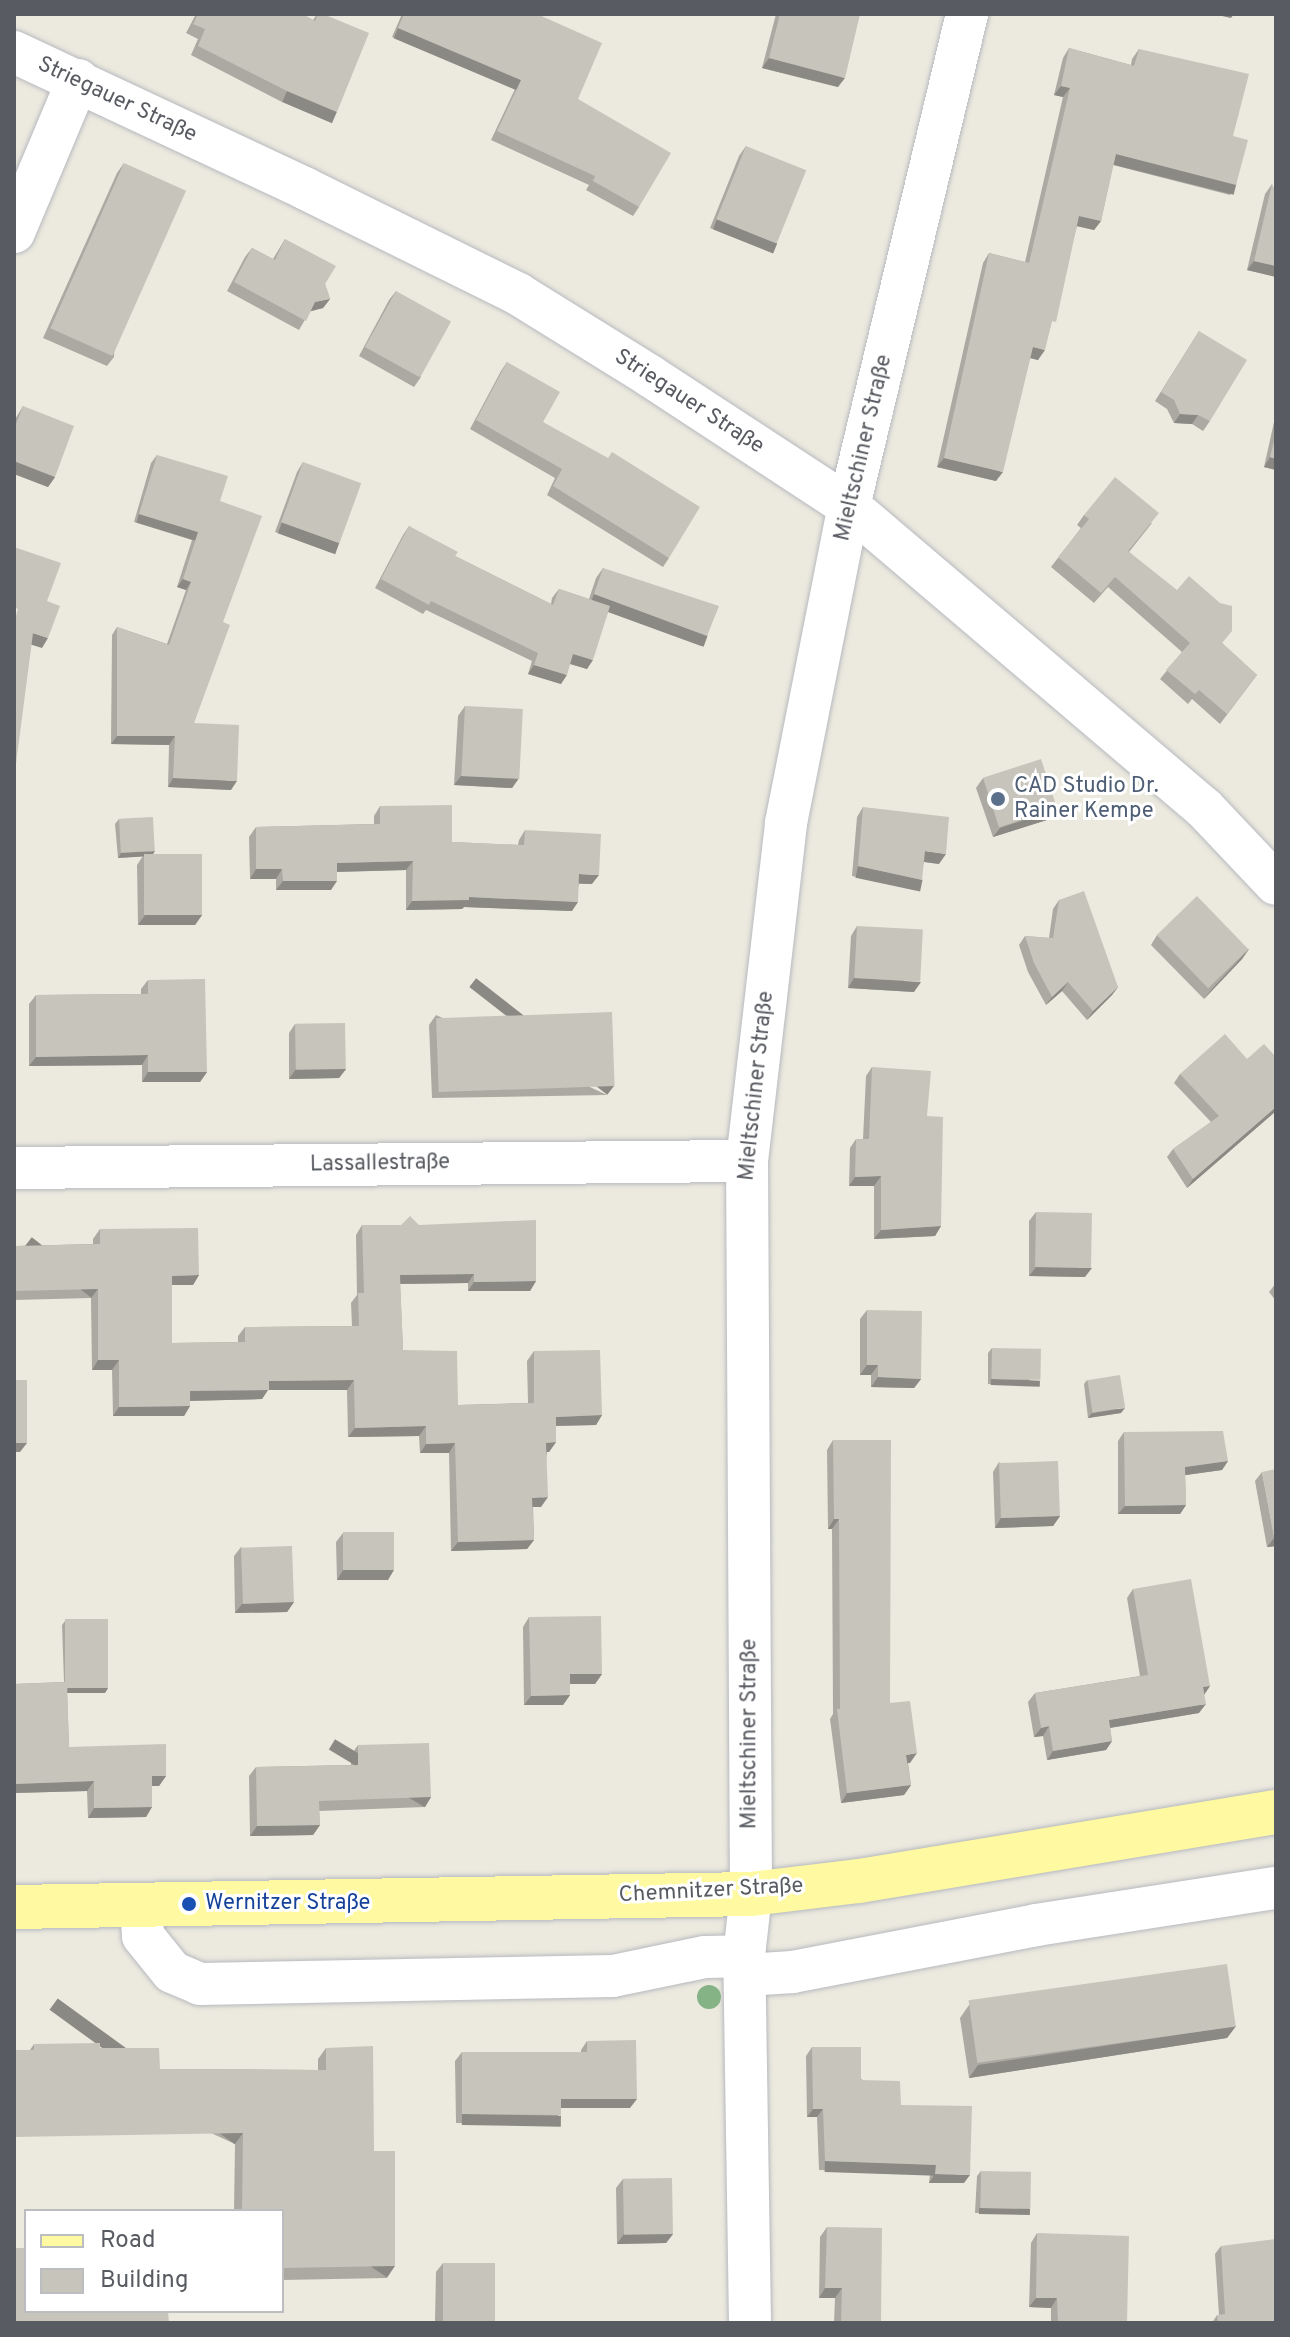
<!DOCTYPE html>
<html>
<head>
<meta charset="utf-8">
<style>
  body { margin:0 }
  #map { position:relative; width:1290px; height:2337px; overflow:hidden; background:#eceadf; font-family:Overpass,sans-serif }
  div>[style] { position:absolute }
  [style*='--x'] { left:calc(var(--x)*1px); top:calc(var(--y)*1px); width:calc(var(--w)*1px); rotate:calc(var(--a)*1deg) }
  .roads { filter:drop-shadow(0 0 2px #b7b9bf) drop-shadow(0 0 2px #b7b9bf) }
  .minor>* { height:42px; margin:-21px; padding:0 21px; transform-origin:21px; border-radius:21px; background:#fff }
  .major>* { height:44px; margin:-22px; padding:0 22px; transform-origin:22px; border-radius:22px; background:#fffaa1 }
  .trees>* { width:24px; height:24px; margin:-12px; border-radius:50%; background:#85b386 }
  .wall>* { inset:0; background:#aba9a2 }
  .shaded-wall>* { inset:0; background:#8b8984; transform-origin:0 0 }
  .building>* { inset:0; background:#c7c4bc; transform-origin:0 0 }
  .dots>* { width:22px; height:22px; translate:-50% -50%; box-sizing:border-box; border:4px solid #fff; border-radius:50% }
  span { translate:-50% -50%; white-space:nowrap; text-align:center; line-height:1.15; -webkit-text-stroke:6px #fff; paint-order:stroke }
  .street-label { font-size:22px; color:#585b61 }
  .service-label { font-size:22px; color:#4e5e75 }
  .left { translate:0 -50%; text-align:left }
  .transit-label { font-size:22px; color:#164399 }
  .frame { position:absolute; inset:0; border:16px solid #585b61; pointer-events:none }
  .legend { position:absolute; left:24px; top:2209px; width:260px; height:104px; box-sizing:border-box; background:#fff; border:2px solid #bcbdc0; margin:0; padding:10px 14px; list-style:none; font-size:24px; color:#585b61 }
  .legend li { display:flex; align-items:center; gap:16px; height:40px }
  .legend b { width:40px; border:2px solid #bcbdc0 }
</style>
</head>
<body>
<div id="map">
  <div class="roads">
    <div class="minor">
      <i style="--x:14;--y:52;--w:323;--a:25.1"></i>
      <i style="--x:306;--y:189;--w:237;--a:26.3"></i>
      <i style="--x:518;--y:294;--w:155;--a:31.8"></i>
      <i style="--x:650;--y:376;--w:238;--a:33.2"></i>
      <i style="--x:849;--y:506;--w:467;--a:40.4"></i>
      <i style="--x:1205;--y:809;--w:103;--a:46.6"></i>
      <i style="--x:14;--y:232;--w:165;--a:-67.2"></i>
      <i style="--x:14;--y:1168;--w:733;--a:-0.55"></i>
      <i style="--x:141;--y:1906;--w:30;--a:86"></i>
      <i style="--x:143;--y:1936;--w:46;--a:51.1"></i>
      <i style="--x:172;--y:1972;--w:30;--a:23"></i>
      <i style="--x:200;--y:1984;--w:413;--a:-1.1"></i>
      <i style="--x:613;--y:1976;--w:94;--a:-11.7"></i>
      <i style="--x:705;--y:1957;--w:39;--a:-1"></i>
      <i style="--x:745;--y:1975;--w:48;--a:-3.6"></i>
      <i style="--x:793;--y:1972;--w:248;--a:-10.9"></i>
      <i style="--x:1036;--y:1925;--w:243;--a:-8.8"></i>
      <i style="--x:750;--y:2323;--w:367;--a:-90.9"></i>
      <i style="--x:744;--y:1956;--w:62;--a:-83.6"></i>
      <i style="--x:751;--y:1894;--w:733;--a:-90.31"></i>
      <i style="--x:747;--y:1161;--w:340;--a:-83.4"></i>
      <i style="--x:786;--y:823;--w:323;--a:-78.8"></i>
      <i style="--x:849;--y:506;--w:506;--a:-76.51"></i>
    </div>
    <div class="major">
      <i style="--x:14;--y:1907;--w:737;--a:-1.01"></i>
      <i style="--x:751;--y:1894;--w:109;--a:-6.9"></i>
      <i style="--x:859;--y:1881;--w:423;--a:-9.4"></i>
    </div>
  </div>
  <div class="trees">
    <i style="left:709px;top:1997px"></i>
  </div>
  <div class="wall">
    <i style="clip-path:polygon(196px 14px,302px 14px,313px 20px,317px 14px,337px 112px,330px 122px,280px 101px,191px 55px,198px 39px,186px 33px)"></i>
    <i style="clip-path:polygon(402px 14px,537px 14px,578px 99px,639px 207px,633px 216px,586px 190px,589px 185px,491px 140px,515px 89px,392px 37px)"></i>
    <i style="clip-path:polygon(776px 14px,860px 14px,838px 87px,762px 68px)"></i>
    <i style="clip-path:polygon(1069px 48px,1131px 65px,1132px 59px,1139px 49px,1233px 136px,1236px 185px,1230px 195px,1113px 165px,1101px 221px,1094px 230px,1077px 226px,1049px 332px,1038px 360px,1030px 358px,996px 481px,937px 467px,983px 263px,989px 253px,1025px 262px,1063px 97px,1054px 95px,1063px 58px)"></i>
    <i style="clip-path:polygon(746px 146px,777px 243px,770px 252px,710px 228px,739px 156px)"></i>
    <i style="clip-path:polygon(124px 163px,114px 357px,107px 366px,43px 338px,117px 173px)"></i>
    <i style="clip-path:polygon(1272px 184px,1276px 277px,1247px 270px,1265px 194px)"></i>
    <i style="clip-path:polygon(285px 239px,325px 284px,330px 299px,323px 308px,310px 311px,299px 330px,227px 291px,245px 257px,252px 248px,273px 259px)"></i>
    <i style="clip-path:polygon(396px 291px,421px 377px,414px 387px,359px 356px,389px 300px)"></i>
    <i style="clip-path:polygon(1199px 331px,1210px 421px,1203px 431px,1192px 424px,1174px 423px,1167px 409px,1155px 401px)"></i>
    <i style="clip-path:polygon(507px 362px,543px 422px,669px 558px,663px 567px,547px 495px,555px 478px,470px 429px,501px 371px)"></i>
    <i style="clip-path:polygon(23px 406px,55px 477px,48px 487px,14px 474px,14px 421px)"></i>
    <i style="clip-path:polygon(1276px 413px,1276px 470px,1264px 467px)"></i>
    <i style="clip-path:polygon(157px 455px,220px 501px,223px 622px,194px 723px,231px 790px,168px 787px,169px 745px,111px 744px,112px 635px,117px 627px,167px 644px,186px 590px,177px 587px,192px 540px,134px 522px,151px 463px)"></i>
    <i style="clip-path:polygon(303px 462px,332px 553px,275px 532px,297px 472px)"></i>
    <i style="clip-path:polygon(1084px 515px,1152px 523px,1129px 552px,1223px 644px,1257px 675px,1220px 724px,1192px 699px,1188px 704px,1160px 679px,1182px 652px,1108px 587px,1094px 603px,1051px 567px,1081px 528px,1077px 525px)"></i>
    <i style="clip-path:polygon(409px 526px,455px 556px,551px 604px,552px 598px,559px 589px,589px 599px,596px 578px,603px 568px,707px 636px,701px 646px,608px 612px,587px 669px,570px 664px,561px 684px,528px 674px,532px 661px,426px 610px,423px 614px,375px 588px,403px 535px)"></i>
    <i style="clip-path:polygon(465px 706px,519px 778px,512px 788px,454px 785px,458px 716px)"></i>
    <i style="clip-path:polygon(983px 778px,1050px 819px,993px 837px,976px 788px)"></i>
    <i style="clip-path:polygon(380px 806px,452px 842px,518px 845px,519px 840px,525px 830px,592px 884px,579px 884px,572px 911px,464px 907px,462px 909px,406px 910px,406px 870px,337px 872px,331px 890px,276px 890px,276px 879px,250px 879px,249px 837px,256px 827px,374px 824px,374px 816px)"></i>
    <i style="clip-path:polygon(863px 807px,939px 864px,924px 862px,915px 890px,852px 876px,857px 817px)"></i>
    <i style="clip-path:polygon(119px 819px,153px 855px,202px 915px,195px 925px,138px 925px,137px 865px,143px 856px,118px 858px,115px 824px)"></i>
    <i style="clip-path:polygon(1059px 900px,1118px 987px,1112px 995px,1087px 1020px,1062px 991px,1046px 1005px,1028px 972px,1019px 945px,1025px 936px,1049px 938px,1053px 909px)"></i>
    <i style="clip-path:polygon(857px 926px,914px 992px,848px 988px,851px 936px)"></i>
    <i style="clip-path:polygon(1157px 935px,1249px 949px,1242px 959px,1204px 999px,1151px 945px)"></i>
    <i style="clip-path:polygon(148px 980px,207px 1072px,200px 1082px,142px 1082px,142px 1065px,29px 1066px,29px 1004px,36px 995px,141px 994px,141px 989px)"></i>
    <i style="clip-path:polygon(436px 1015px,607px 1095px,432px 1098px,429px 1025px)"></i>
    <i style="clip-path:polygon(295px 1024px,346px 1069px,339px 1078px,289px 1079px,289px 1033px)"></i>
    <i style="clip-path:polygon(1276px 1057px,1276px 1111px,1187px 1188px,1167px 1157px,1173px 1149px,1211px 1122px,1174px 1083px,1180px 1074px,1247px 1059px)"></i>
    <i style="clip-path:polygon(872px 1067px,927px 1116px,941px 1226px,935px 1236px,874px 1239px,874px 1186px,849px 1186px,850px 1148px,856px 1139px,863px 1139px,866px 1076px)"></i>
    <i style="clip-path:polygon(1036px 1212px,1085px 1277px,1029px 1276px,1029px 1221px)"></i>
    <i style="clip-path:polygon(362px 1225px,419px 1225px,536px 1281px,530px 1291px,468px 1291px,468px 1283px,400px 1284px,403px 1350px,458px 1405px,528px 1403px,527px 1361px,534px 1351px,602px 1415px,596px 1425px,556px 1426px,556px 1442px,549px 1452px,547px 1452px,541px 1507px,533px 1507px,534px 1540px,527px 1549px,451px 1551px,449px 1453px,420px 1453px,419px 1436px,348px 1437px,347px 1390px,268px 1390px,262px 1399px,190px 1401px,190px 1406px,184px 1416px,113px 1416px,112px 1370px,92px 1370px,91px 1298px,14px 1300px,14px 1248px,15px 1246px,93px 1244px,93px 1239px,100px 1229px,199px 1275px,193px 1285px,172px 1285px,172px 1343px,238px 1342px,238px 1336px,245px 1327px,352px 1326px,351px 1303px,357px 1295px,356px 1235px)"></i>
    <i style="clip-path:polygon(1276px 1283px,1276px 1301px,1269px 1292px)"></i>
    <i style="clip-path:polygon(867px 1310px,921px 1379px,914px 1388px,871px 1387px,871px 1375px,860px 1375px,860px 1319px)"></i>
    <i style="clip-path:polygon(992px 1348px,1037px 1386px,988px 1384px,988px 1353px)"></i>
    <i style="clip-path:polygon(1087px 1380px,1121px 1413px,1088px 1418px,1084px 1384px)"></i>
    <i style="clip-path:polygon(1124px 1432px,1228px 1461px,1222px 1470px,1185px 1475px,1186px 1505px,1180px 1514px,1118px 1514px,1118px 1441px)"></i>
    <i style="clip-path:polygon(833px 1440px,890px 1703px,910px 1763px,908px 1763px,911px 1785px,904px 1795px,841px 1803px,830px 1719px,833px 1714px,832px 1529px,828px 1529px,827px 1450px)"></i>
    <i style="clip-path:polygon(999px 1462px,1060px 1516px,1053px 1526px,995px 1528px,993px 1472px)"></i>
    <i style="clip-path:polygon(1262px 1472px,1276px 1546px,1267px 1547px,1255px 1481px)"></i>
    <i style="clip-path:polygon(343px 1533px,388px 1580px,337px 1580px,336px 1542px)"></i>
    <i style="clip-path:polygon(241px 1547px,294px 1602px,287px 1612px,235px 1613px,234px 1556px)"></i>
    <i style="clip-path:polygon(1133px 1589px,1210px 1686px,1204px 1694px,1199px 1713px,1110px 1728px,1112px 1741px,1106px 1750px,1047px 1760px,1043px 1736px,1034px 1737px,1028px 1702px,1035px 1693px,1140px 1676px,1127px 1598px)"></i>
    <i style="clip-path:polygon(529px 1617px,602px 1674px,595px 1684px,570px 1684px,570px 1695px,563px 1705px,524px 1705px,523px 1627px)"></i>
    <i style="clip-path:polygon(65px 1621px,108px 1688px,105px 1693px,67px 1693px,69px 1747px,166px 1776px,159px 1786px,152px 1786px,152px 1807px,146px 1817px,88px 1818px,87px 1791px,14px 1793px,14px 1684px,64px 1682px,62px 1625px)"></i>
    <i style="clip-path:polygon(358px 1745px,431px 1797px,425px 1807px,319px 1811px,320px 1825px,313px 1835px,250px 1836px,249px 1776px,256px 1767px,351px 1765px,351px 1755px)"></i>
    <i style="clip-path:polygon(969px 2005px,1236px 2026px,1227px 2038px,969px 2078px,960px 2018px)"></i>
    <i style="clip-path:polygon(587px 2041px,630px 2108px,561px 2108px,555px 2124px,456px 2123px,455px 2061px,462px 2052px,581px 2052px,581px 2050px)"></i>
    <i style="clip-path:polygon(34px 2044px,100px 2048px,160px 2069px,318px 2070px,318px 2059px,326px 2048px,374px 2151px,387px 2278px,282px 2280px,282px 2211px,234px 2211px,235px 2144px,30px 2050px)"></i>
    <i style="clip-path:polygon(812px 2047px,901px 2105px,964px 2183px,929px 2183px,930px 2174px,819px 2170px,817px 2117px,807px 2117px,806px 2056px)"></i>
    <i style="clip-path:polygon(981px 2171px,1030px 2209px,1027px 2214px,975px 2213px,977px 2176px)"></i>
    <i style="clip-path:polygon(623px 2179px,673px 2234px,666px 2243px,617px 2244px,616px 2188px)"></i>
    <i style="clip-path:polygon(827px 2227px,881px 2323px,834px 2323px,835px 2298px,819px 2298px,820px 2237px)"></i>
    <i style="clip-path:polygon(1037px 2233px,1127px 2323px,1051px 2323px,1051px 2308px,1029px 2307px,1031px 2243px)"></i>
    <i style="clip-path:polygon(1221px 2246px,1276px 2323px,1212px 2323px,1217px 2315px,1219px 2315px,1215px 2254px)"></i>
    <i style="clip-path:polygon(443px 2263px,493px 2323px,435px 2323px,436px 2272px)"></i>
  </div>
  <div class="shaded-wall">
    <i style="clip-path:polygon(1213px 14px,1234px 14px,1231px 18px)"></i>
    <i style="left:398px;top:28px;width:134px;height:11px;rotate:23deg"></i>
    <i style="clip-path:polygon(769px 58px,845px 78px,838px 87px,762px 68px)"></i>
    <i style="clip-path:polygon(1061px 86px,1070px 88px,1063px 97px,1054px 95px)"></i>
    <i style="left:287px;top:91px;width:54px;height:12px;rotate:23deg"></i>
    <i style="left:1116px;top:154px;width:124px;height:11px;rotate:14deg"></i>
    <i style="clip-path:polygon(1079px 216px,1101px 221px,1094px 230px,1072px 225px)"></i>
    <i style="left:717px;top:219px;width:65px;height:11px;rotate:22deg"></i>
    <i style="clip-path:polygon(1254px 261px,1276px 266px,1276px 277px,1247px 270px)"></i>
    <i style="clip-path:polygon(330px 299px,323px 308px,308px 312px,315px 302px)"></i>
    <i style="clip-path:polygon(1033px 347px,1045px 350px,1038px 360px,1026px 357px)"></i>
    <i style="clip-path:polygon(1180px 414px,1198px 415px,1192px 424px,1174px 423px)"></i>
    <i style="clip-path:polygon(1270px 457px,1276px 459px,1276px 470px,1264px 467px)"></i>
    <i style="clip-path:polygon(944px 458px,1003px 472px,996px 481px,937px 467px)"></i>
    <i style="clip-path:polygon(14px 461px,55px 477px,48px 487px,14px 474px)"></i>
    <i style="left:139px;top:514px;width:62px;height:9px;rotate:17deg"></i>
    <i style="left:282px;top:522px;width:61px;height:12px;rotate:20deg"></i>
    <i style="clip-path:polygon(183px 579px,191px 582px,186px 590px,177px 587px)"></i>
    <i style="left:594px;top:594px;width:121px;height:12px;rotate:20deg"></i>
    <i style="clip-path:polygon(33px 633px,48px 638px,42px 648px,26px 643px)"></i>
    <i style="clip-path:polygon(573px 654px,593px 660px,587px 669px,567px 663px)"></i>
    <i style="clip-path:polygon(534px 665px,567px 675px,561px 684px,528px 674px)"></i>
    <i style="clip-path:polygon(117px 736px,175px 736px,169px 745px,111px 744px)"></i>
    <i style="clip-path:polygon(461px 776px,519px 778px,512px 788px,454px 785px)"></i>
    <i style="clip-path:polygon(173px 778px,237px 781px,231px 790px,168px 787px)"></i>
    <i style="clip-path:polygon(1057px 809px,1050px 819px,993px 837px,1000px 828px)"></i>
    <i style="clip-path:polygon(155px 851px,152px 856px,118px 858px,121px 853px)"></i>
    <i style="clip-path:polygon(925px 851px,946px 854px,939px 864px,918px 861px)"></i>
    <i style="clip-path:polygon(413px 861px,406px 870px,331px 872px,337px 863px)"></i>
    <i style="left:858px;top:866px;width:66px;height:12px;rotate:12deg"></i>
    <i style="clip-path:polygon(256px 869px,282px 869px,276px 879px,250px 879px)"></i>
    <i style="clip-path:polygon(579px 874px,599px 875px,592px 884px,573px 883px)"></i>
    <i style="clip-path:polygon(283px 881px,337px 881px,331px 890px,276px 890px)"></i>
    <i style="clip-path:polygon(469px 897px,578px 902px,572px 911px,464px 907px,462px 909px,406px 910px,412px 901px)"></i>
    <i style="clip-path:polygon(145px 915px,202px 915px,195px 925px,138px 925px)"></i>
    <i style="clip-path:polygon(1249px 949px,1242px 959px,1204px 999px,1211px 990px)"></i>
    <i style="clip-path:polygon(854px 978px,921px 982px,914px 992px,848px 988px)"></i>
    <i style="clip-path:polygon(1068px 982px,1062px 991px,1046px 1005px,1052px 997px)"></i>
    <i style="clip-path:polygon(1118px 987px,1112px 995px,1087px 1020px,1093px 1011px)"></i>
    <i style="clip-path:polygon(148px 1055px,142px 1065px,29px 1066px,36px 1057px)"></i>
    <i style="clip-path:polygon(296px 1069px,346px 1069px,339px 1078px,289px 1079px)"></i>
    <i style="clip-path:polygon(148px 1072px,207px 1072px,200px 1082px,142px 1082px)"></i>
    <i style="left:614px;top:1086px;width:11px;height:175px;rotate:128deg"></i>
    <i style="clip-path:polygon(1276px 1107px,1276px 1111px,1187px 1188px,1193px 1179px)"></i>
    <i style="clip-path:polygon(881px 1176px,874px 1186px,849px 1186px,855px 1177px)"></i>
    <i style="clip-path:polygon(941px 1226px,935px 1236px,874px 1239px,881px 1230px)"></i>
    <i style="clip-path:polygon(1036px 1267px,1092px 1268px,1085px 1277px,1029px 1276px)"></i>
    <i style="clip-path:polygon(474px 1274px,468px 1283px,393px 1284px,400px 1275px)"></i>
    <i style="clip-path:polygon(199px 1275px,193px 1285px,165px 1285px,172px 1276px)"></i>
    <i style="clip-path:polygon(536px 1281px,530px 1291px,468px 1291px,474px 1282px)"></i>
    <i style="left:98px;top:1289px;width:11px;height:84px;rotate:128deg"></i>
    <i style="clip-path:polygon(98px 1360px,119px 1360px,112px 1370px,92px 1370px)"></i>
    <i style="clip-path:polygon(867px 1365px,878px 1365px,871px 1375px,860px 1375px)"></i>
    <i style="clip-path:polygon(878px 1377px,921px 1379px,914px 1388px,871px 1387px)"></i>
    <i style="left:991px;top:1379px;width:49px;height:6px;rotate:2deg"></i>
    <i style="clip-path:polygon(354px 1380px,347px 1390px,268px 1390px,262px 1399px,184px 1401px,190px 1391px,269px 1381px)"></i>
    <i style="clip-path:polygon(190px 1406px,184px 1416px,113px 1416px,119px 1407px)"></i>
    <i style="clip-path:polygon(1125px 1408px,1121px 1413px,1088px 1418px,1092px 1413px)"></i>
    <i style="clip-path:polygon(602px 1415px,596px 1425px,549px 1426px,556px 1417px)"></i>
    <i style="clip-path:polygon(426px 1426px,419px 1436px,348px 1437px,355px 1428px)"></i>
    <i style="clip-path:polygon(556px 1442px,549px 1452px,540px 1452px,546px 1443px)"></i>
    <i style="clip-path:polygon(14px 1443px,27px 1443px,20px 1452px,14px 1452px)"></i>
    <i style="clip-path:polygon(455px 1443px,449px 1453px,420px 1453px,426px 1444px)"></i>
    <i style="clip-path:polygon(1228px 1461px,1222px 1470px,1179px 1476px,1185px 1467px)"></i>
    <i style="clip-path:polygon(548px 1497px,541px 1507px,526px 1507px,532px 1498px)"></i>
    <i style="clip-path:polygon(1186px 1505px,1180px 1514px,1118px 1514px,1125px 1506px)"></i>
    <i style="clip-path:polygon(1060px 1516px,1053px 1526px,995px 1528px,1001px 1518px)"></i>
    <i style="clip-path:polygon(834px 1519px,839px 1519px,832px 1529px,828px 1529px)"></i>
    <i style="clip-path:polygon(1276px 1537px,1276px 1546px,1267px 1547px,1274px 1538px)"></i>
    <i style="clip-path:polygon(534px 1540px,527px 1549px,451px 1551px,458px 1542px)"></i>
    <i style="clip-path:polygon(343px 1570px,394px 1570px,388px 1580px,337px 1580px)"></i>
    <i style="clip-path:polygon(294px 1602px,287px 1612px,235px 1613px,242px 1604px)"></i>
    <i style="clip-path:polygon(570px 1674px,602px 1674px,595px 1684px,563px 1684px)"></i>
    <i style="clip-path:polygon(1210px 1686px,1204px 1695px,1203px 1687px)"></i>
    <i style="clip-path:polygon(68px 1688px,108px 1688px,105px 1693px,64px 1693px)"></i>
    <i style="clip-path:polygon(570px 1695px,563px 1705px,524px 1705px,531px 1696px)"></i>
    <i style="clip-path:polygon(1206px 1704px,1199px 1713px,1103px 1729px,1109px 1720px)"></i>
    <i style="clip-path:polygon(1049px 1726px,1043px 1736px,1034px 1737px,1041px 1728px)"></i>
    <i style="clip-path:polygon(1112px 1741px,1106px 1750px,1047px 1760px,1053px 1751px)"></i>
    <i style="clip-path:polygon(917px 1753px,910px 1763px,900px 1764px,906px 1755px)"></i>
    <i style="clip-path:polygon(152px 1776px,166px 1776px,159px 1786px,145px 1786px)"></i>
    <i style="clip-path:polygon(94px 1781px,87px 1791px,14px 1793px,14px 1784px)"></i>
    <i style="clip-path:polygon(911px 1785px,904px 1795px,841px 1803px,847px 1793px)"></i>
    <i style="left:431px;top:1797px;width:12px;height:112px;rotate:121deg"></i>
    <i style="clip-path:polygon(152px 1807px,146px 1817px,88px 1818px,94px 1808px)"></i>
    <i style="clip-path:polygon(320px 1825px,313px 1835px,250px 1836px,257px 1826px)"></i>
    <i style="clip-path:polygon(1236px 2026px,1227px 2038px,969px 2078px,978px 2065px)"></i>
    <i style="clip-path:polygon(561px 2099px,637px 2099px,630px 2108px,555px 2108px)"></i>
    <i style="clip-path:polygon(813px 2109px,823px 2109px,817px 2117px,807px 2117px)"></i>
    <i style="left:462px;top:2114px;width:99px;height:11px;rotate:1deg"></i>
    <i style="left:243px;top:2133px;width:14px;height:229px;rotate:126deg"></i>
    <i style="left:825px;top:2161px;width:111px;height:11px;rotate:2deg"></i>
    <i style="clip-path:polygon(935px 2174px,970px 2175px,964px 2183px,929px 2183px)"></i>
    <i style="left:979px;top:2208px;width:51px;height:6px;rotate:1deg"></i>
    <i style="clip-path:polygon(624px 2234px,673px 2234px,666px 2243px,617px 2244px)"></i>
    <i style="left:395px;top:2266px;width:14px;height:113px;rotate:124deg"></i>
    <i style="clip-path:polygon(825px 2288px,842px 2288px,835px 2298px,819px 2298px)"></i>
    <i style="clip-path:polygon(1036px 2298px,1057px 2298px,1051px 2308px,1029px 2307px)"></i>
  </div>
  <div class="building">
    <i style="clip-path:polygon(198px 14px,302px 14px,315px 21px,318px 14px,323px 14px,369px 33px,337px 112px,287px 91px,198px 46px,205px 29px,193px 24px)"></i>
    <i style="clip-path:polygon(404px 14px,537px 14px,602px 43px,578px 99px,671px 153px,639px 207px,593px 181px,595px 176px,497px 131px,521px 80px,398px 28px)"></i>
    <i style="clip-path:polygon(780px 14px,860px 14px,845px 78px,769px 58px)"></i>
    <i style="clip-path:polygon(1069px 48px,1134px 66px,1139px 49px,1249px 74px,1233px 136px,1248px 140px,1236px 185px,1116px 154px,1101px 221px,1079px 216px,1056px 322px,1052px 321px,1045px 350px,1033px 347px,1003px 472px,944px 458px,989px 253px,1029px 263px,1070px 88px,1061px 86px)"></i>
    <i style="left:746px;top:146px;width:65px;height:79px;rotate:22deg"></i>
    <i style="left:124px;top:163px;width:68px;height:181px;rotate:24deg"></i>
    <i style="clip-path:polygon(1272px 184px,1276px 192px,1276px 266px,1254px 261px)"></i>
    <i style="clip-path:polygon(285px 239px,336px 266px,325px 284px,330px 299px,315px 302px,306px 321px,234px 282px,252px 248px,275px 260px)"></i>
    <i style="left:396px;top:291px;width:63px;height:64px;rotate:29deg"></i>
    <i style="clip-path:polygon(1199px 331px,1247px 360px,1210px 421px,1198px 415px,1180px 414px,1174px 400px,1161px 392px)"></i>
    <i style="clip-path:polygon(507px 362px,560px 392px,543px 422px,608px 458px,612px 452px,700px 507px,669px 558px,553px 486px,562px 469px,476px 420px)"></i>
    <i style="clip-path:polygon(23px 406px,74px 426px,55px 477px,14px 461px,14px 429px)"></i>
    <i style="clip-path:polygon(1276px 433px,1276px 459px,1270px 457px)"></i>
    <i style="clip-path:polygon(157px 455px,228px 476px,220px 501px,262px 516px,223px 622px,230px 625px,194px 723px,239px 725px,237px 781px,173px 778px,175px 736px,117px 736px,117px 627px,169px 645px,191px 582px,183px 579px,198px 532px,139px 514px)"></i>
    <i style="left:303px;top:462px;width:62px;height:64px;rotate:20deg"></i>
    <i style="clip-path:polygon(1115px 477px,1159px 513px,1128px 551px,1177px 590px,1189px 576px,1220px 603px,1232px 606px,1232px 631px,1222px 643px,1257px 675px,1227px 714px,1199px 690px,1195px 694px,1166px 670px,1190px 643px,1115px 577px,1101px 593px,1058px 557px,1089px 519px,1084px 515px)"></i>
    <i style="clip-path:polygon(409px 526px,458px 552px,455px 556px,553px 605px,559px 589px,610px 606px,593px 660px,573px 654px,567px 675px,534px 665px,538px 653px,431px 601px,429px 605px,381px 579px)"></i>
    <i style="clip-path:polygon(14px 547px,61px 563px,47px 601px,60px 606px,48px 638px,33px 633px,16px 764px,14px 764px,14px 623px,18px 609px,14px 607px)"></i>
    <i style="clip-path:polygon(603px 568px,719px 606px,707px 636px,594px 594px)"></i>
    <i style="left:465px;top:706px;width:58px;height:70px;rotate:3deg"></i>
    <i style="left:1041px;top:759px;width:52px;height:61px;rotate:72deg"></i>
    <i style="clip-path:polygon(452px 805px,452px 842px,524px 845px,525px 830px,601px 834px,599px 875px,579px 874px,578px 902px,469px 897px,469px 900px,412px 901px,413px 861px,337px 863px,337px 881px,283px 881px,282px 869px,256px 869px,256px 827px,380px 824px,380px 806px)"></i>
    <i style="clip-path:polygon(863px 807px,949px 817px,946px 854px,925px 851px,922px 880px,858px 866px)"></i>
    <i style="left:153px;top:817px;width:34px;height:34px;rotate:87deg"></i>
    <i style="left:202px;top:854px;width:61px;height:58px;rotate:90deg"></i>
    <i style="clip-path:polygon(1084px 891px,1118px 987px,1093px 1011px,1068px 982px,1052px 997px,1034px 963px,1025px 936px,1053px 938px,1059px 900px)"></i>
    <i style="left:1197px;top:896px;width:74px;height:56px;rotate:46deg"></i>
    <i style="left:857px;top:926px;width:66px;height:52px;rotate:3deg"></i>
    <i style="clip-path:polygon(205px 979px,207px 1072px,148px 1072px,148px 1055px,36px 1057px,36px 995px,148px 994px,148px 980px)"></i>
    <i style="left:612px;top:1012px;width:74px;height:176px;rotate:88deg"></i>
    <i style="left:345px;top:1023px;width:46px;height:50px;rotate:89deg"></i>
    <i style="clip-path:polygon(1225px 1034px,1247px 1059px,1264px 1044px,1276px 1057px,1276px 1107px,1193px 1179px,1173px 1149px,1219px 1116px,1180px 1074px)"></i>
    <i style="clip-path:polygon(872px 1067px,931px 1071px,927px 1116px,943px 1117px,941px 1226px,881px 1230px,881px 1176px,855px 1177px,856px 1139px,869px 1139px)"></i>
    <i style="left:1036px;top:1212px;width:56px;height:55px;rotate:1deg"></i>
    <i style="clip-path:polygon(410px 1216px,419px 1225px,536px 1220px,536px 1281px,474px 1282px,474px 1274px,400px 1275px,403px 1350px,457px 1351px,458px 1405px,534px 1403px,534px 1351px,600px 1350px,602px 1415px,556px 1417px,556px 1442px,546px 1443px,548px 1497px,532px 1498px,534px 1540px,458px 1542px,455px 1443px,426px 1444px,426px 1426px,355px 1428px,354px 1380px,269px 1381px,269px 1390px,190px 1391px,190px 1406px,119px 1407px,119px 1360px,98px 1360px,98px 1289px,14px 1291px,14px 1250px,15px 1246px,100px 1244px,100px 1229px,198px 1228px,199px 1275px,172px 1276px,172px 1343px,245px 1342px,245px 1327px,359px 1326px,358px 1293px,364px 1293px,362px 1225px,401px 1225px)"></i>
    <i style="clip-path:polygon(867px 1310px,922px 1311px,921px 1379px,878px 1377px,878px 1365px,867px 1365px)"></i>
    <i style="left:992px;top:1348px;width:49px;height:31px;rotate:1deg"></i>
    <i style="left:1120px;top:1375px;width:33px;height:33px;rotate:81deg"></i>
    <i style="left:14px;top:1380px;width:13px;height:63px"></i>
    <i style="clip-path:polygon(1223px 1431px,1228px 1461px,1185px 1467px,1186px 1505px,1125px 1506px,1124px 1432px)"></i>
    <i style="clip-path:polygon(833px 1440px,891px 1440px,890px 1703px,910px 1701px,917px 1753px,906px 1755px,911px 1785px,847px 1793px,837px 1709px,840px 1709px,839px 1519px,834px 1519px)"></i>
    <i style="left:1058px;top:1461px;width:55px;height:59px;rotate:88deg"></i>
    <i style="clip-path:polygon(1276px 1469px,1276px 1537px,1274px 1538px,1262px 1472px)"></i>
    <i style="left:394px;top:1532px;width:38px;height:51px;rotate:90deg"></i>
    <i style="left:292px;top:1546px;width:56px;height:51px;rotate:88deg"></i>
    <i style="clip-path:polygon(1191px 1579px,1210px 1686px,1203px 1687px,1206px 1704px,1109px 1720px,1112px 1741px,1053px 1751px,1049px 1726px,1041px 1728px,1035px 1693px,1148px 1675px,1133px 1589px)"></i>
    <i style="clip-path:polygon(601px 1616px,602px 1674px,570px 1674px,570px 1695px,531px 1696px,529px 1617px)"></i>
    <i style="left:108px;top:1619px;width:69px;height:43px;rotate:90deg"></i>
    <i style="clip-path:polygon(67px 1682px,69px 1747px,166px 1744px,166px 1776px,152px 1776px,152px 1807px,94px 1808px,94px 1781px,14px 1784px,14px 1684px)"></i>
    <i style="clip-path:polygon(429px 1743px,431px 1797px,319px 1801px,320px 1825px,257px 1826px,256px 1767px,358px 1765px,358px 1745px)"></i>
    <i style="left:1227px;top:1964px;width:63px;height:261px;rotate:82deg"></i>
    <i style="clip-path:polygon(636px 2040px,637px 2099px,561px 2099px,561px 2115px,462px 2114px,462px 2052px,587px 2052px,587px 2041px)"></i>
    <i style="clip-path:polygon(100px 2043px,100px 2048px,159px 2048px,160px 2069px,326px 2070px,326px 2048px,373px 2046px,374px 2151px,395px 2151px,395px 2266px,282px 2268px,282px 2211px,242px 2211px,243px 2133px,14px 2137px,14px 2050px,34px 2050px,34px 2044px)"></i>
    <i style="clip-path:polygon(812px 2047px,861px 2047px,861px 2080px,900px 2081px,901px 2105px,972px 2106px,970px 2175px,935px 2174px,936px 2165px,825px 2161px,823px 2109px,813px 2109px)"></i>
    <i style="left:981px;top:2171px;width:50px;height:37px;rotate:1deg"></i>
    <i style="left:672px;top:2178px;width:56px;height:49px;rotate:89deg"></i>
    <i style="clip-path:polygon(827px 2227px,882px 2228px,881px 2323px,841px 2323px,842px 2288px,825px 2288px)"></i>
    <i style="clip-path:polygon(1037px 2233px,1129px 2236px,1127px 2323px,1058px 2323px,1057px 2298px,1036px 2298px)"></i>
    <i style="clip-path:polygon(1276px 2239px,1276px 2323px,1218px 2323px,1217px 2315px,1225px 2314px,1221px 2246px)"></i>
    <i style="clip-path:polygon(14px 2248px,26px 2248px,26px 2311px,168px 2311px,169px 2323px,14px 2323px)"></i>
    <i style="left:443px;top:2263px;width:52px;height:60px"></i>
  </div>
  <div class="dots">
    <i style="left:998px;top:799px;background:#5c6f8a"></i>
    <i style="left:189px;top:1904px;background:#1a4fb4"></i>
  </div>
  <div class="street-label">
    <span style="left:117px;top:100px;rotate:25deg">Striegauer Straße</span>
    <span style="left:689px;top:402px;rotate:33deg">Striegauer Straße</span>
    <span style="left:864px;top:448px;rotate:-77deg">Mieltschiner Straße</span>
    <span style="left:757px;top:1086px;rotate:-84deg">Mieltschiner Straße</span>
    <span style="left:380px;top:1164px;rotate:-1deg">Lassallestraße</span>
    <span style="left:750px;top:1734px;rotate:-90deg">Mieltschiner Straße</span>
    <span style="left:711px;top:1891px;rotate:-3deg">Chemnitzer Straße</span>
  </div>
  <div class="service-label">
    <span class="left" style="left:1014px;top:799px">CAD Studio Dr.<br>Rainer Kempe</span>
  </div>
  <div class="transit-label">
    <span class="left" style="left:205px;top:1904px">Wernitzer Straße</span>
  </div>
  <div class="frame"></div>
  <ul class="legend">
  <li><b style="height:10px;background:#fffaa1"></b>Road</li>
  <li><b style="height:22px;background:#c7c4bc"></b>Building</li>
  </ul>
</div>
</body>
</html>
